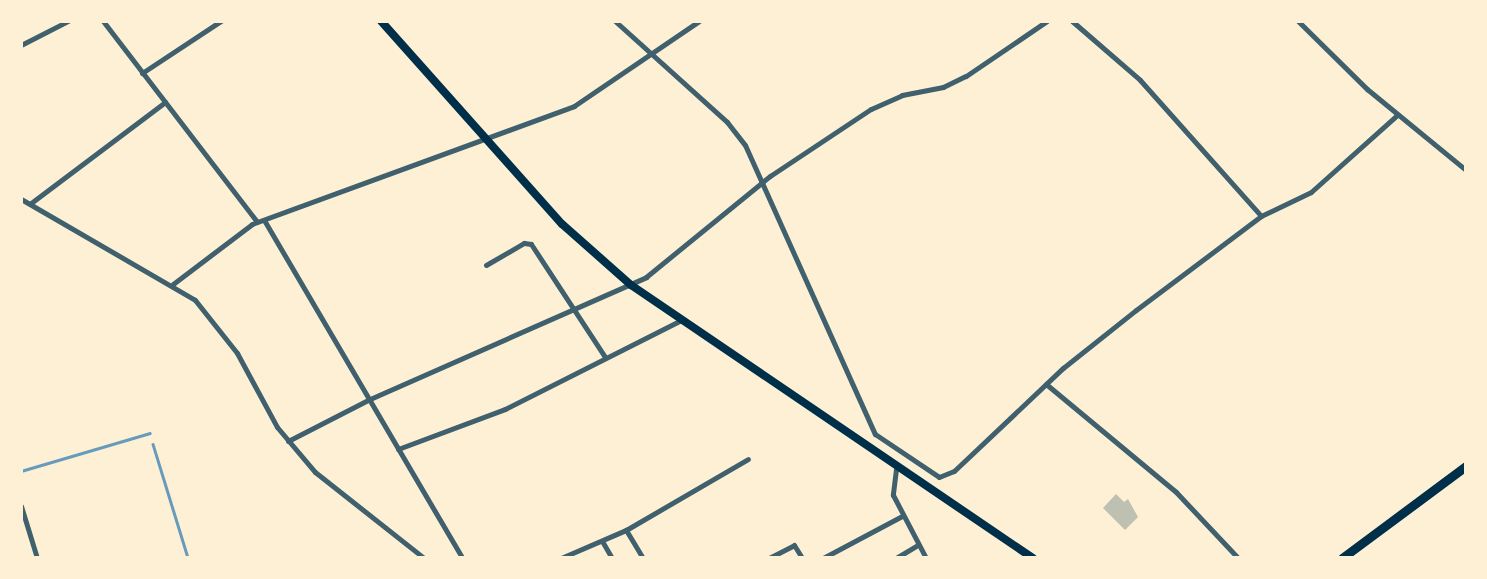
<!DOCTYPE html>
<html>
<head>
<meta charset="utf-8">
<style>
  body { margin:0 }
  #map { position:relative; width:1487px; height:579px; overflow:hidden; background:#fdf0d5; font-family:"Open Sans",sans-serif }
  div>[style] { position:absolute }
  [style*='--x'] { left:calc(var(--x)*1px); top:calc(var(--y)*1px); width:calc(var(--w)*1px); rotate:calc(var(--a)*1deg) }
  .stream>* { height:2.5px; margin:-1.25px; padding:0 1.25px; transform-origin:1.25px; border-radius:1.25px; background:#669bbc }
  .building>* { inset:0; background:#bec0b2 }
  .minor>* { height:5px; margin:-2.5px; padding:0 2.5px; transform-origin:2.5px; border-radius:2.5px; background:#3f606c }
  .primary>* { height:8px; margin:-4px; padding:0 4px; transform-origin:4px; border-radius:4px; background:#003049 }
  .trunk>* { height:9px; margin:-4.5px; padding:0 4.5px; transform-origin:4.5px; border-radius:4.5px; background:#003049 }
  span { translate:-50% -50%; white-space:nowrap; text-align:center; line-height:1.15; -webkit-text-stroke:6px #fdf0d5; paint-order:stroke }
  .frame { position:absolute; inset:0; border:23px solid #fdf0d5; pointer-events:none }
</style>
</head>
<body>
<div id="map">
  <div class="stream">
    <i style="--x:153;--y:444;--w:119;--a:72.9"></i>
    <i style="--x:21;--y:471;--w:134;--a:-16.4"></i>
  </div>
  <div class="building">
    <i style="clip-path:polygon(1116px 494px,1124px 502px,1128px 499px,1138px 517px,1125px 530px,1103px 508px)"></i>
  </div>
  <div class="minor">
    <i style="--x:103;--y:21;--w:253;--a:52.5"></i>
    <i style="--x:615;--y:21;--w:151;--a:42"></i>
    <i style="--x:727;--y:122;--w:29;--a:52"></i>
    <i style="--x:745;--y:145;--w:317;--a:65.8"></i>
    <i style="--x:875;--y:434;--w:77;--a:33.9"></i>
    <i style="--x:939;--y:477;--w:16;--a:-22"></i>
    <i style="--x:954;--y:471;--w:150;--a:-43.4"></i>
    <i style="--x:1063;--y:368;--w:93;--a:-38.5"></i>
    <i style="--x:1136;--y:310;--w:156;--a:-36.9"></i>
    <i style="--x:1261;--y:216;--w:55;--a:-25.6"></i>
    <i style="--x:1311;--y:192;--w:115;--a:-41.8"></i>
    <i style="--x:1072;--y:21;--w:90;--a:40.9"></i>
    <i style="--x:1140;--y:80;--w:182;--a:48.3"></i>
    <i style="--x:1298;--y:21;--w:97;--a:44.6"></i>
    <i style="--x:1367;--y:89;--w:128;--a:39.3"></i>
    <i style="--x:21;--y:45;--w:53;--a:-27.1"></i>
    <i style="--x:142;--y:73;--w:95;--a:-33.4"></i>
    <i style="--x:21;--y:199;--w:201;--a:30.1"></i>
    <i style="--x:195;--y:300;--w:68;--a:51.6"></i>
    <i style="--x:237;--y:353;--w:84;--a:61.6"></i>
    <i style="--x:277;--y:427;--w:59;--a:49.8"></i>
    <i style="--x:315;--y:472;--w:139;--a:38.3"></i>
    <i style="--x:31;--y:203;--w:168;--a:-37"></i>
    <i style="--x:264;--y:220;--w:392;--a:59.6"></i>
    <i style="--x:486;--y:265;--w:44;--a:-30.1"></i>
    <i style="--x:524;--y:243;--w:7;--a:8"></i>
    <i style="--x:531;--y:244;--w:135;--a:56.8"></i>
    <i style="--x:173;--y:284;--w:99;--a:-37.2"></i>
    <i style="--x:252;--y:224;--w:343;--a:-20.1"></i>
    <i style="--x:574;--y:106;--w:151;--a:-34.2"></i>
    <i style="--x:1046;--y:384;--w:169;--a:39.7"></i>
    <i style="--x:1176;--y:492;--w:91;--a:46.8"></i>
    <i style="--x:288;--y:441;--w:92;--a:-27.1"></i>
    <i style="--x:370;--y:399;--w:302;--a:-23.8"></i>
    <i style="--x:646;--y:277;--w:160;--a:-39.2"></i>
    <i style="--x:770;--y:176;--w:121;--a:-33.6"></i>
    <i style="--x:871;--y:109;--w:34;--a:-24"></i>
    <i style="--x:902;--y:95;--w:42;--a:-11"></i>
    <i style="--x:943;--y:87;--w:25;--a:-26"></i>
    <i style="--x:966;--y:76;--w:98;--a:-34.2"></i>
    <i style="--x:398;--y:449;--w:114;--a:-20.5"></i>
    <i style="--x:505;--y:409;--w:197;--a:-26.8"></i>
    <i style="--x:896;--y:469;--w:26;--a:97"></i>
    <i style="--x:893;--y:495;--w:71;--a:62.4"></i>
    <i style="--x:21;--y:506;--w:54;--a:72.9"></i>
    <i style="--x:626;--y:530;--w:33;--a:59"></i>
    <i style="--x:602;--y:541;--w:20;--a:60"></i>
    <i style="--x:561;--y:558;--w:71;--a:-23.3"></i>
    <i style="--x:626;--y:530;--w:141;--a:-30.2"></i>
    <i style="--x:769;--y:558;--w:28;--a:-27"></i>
    <i style="--x:794;--y:545;--w:15;--a:58"></i>
    <i style="--x:823;--y:558;--w:89;--a:-28"></i>
    <i style="--x:896;--y:558;--w:26;--a:-31"></i>
  </div>
  <div class="primary">
    <i style="--x:381;--y:21;--w:272;--a:48.3"></i>
    <i style="--x:562;--y:224;--w:92;--a:41.5"></i>
    <i style="--x:631;--y:285;--w:486;--a:34.2"></i>
  </div>
  <div class="trunk">
    <i style="--x:1342;--y:558;--w:154;--a:-36.6"></i>
  </div>
  <div class="frame"></div>
</div>
</body>
</html>
